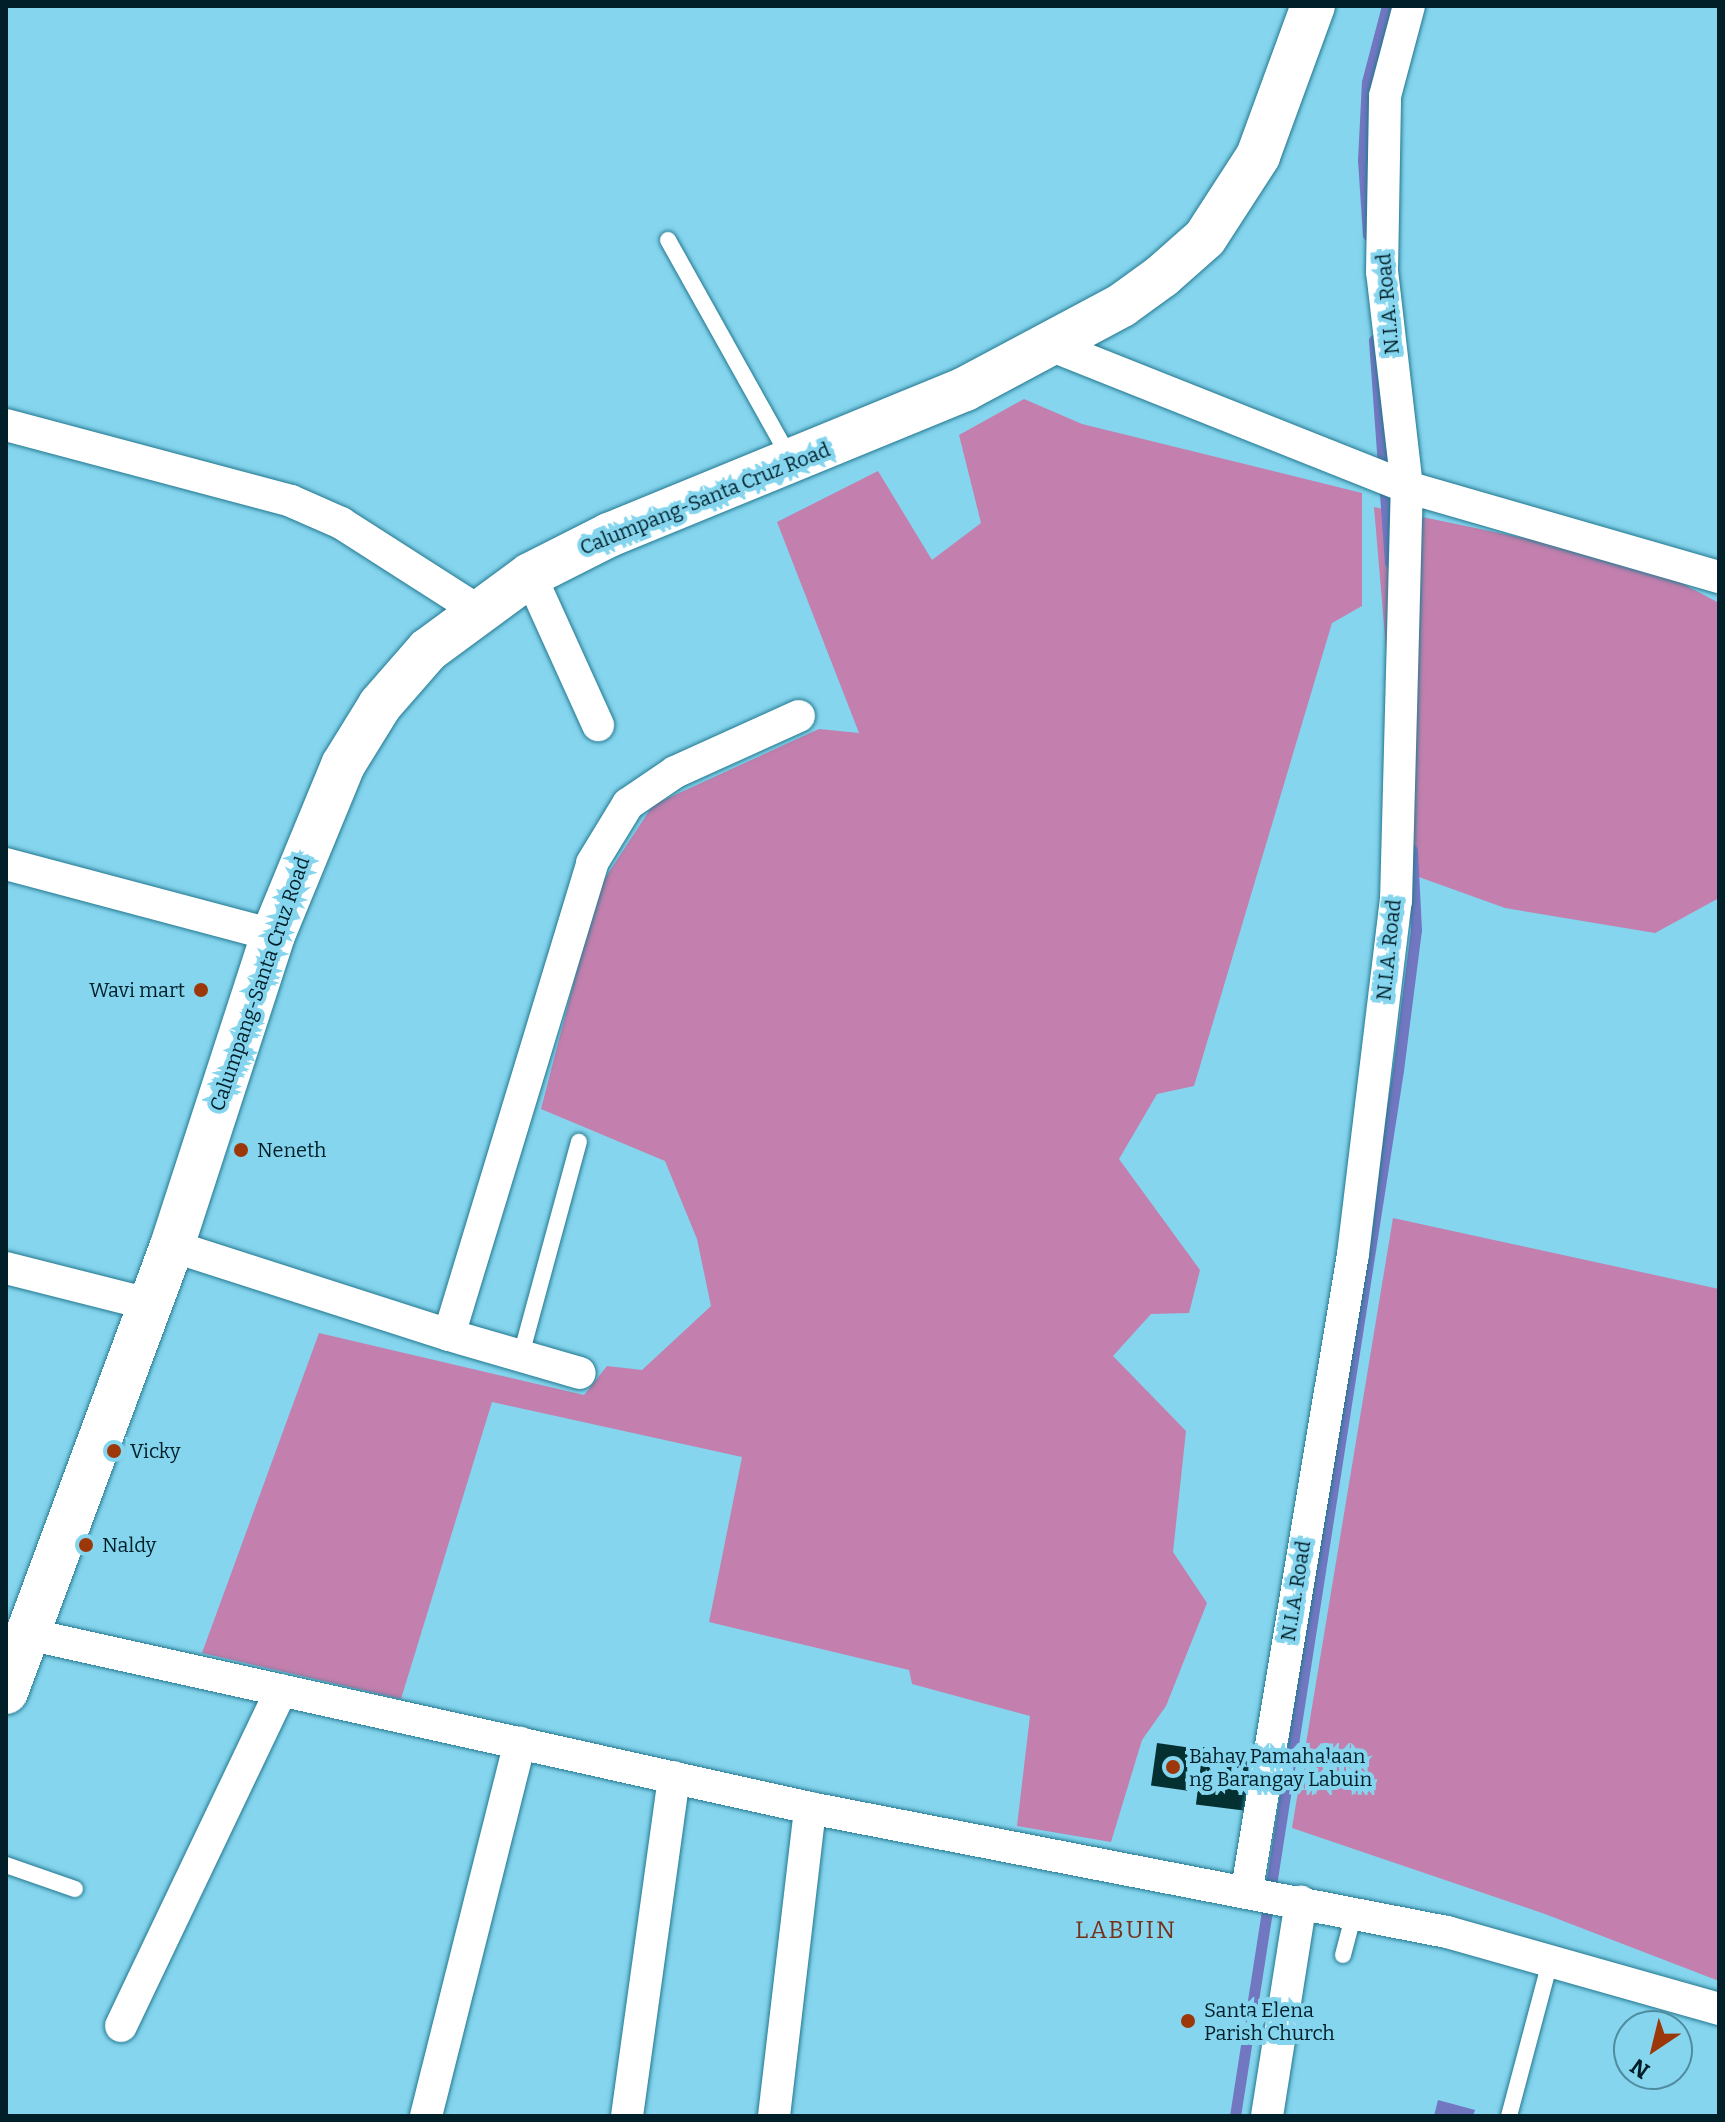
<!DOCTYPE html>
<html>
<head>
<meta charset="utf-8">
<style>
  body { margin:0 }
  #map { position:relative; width:1725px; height:2122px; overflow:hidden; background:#85d5ee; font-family:Bitter,serif }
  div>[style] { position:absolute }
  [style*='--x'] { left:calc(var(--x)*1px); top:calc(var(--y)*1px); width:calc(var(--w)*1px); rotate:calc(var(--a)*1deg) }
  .green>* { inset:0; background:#c37fad }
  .water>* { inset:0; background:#7277c1 }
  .stream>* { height:11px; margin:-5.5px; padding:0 5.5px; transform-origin:5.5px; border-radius:5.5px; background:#7277c1 }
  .building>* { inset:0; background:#053032; transform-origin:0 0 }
  .roads { filter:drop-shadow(0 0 2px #23788f) drop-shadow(0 0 2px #23788f) }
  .lane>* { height:16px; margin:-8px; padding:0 8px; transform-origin:8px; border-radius:8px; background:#fff }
  .street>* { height:32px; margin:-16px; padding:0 16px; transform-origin:16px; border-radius:16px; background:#fff }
  .secondary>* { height:44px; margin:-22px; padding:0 22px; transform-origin:22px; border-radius:22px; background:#fff }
  .dots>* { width:22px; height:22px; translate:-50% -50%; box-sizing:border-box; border:4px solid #85d5ee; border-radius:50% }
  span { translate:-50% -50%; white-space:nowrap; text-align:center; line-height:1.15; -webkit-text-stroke:8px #85d5ee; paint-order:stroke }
  .street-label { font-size:20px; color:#001f28 }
  .poi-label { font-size:20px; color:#001f28 }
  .right { translate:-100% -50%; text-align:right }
  .left { translate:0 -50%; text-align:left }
  .quarter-label { font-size:24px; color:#74321a; letter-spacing:2px }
  .frame { position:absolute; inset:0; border:8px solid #001f28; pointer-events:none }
  .north { position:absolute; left:1613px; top:2010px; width:80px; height:80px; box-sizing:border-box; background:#85d5ee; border:2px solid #508c9f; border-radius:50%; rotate:215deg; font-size:22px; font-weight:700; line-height:32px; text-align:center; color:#001f28 }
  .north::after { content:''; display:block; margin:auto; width:28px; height:36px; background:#9c370a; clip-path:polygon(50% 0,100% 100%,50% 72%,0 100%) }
</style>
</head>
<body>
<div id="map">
  <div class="green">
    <i style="clip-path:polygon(1024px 399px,1082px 424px,1362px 493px,1362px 606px,1332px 623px,1194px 1086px,1157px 1094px,1119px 1159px,1200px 1270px,1189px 1313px,1151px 1314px,1113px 1356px,1186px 1431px,1173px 1552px,1207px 1603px,1166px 1706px,1142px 1740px,1111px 1842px,1017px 1826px,1030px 1716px,912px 1684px,909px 1670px,709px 1622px,742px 1457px,492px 1402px,401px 1699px,202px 1653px,319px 1333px,584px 1395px,607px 1366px,642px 1370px,711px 1306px,697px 1239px,665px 1161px,541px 1109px,598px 889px,653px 805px,819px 729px,859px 733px,777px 522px,878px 471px,932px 560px,981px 523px,959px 435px)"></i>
    <i style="clip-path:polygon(1374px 507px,1644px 563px,1719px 603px,1719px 898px,1655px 933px,1505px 908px,1405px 872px)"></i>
    <i style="clip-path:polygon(1393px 1218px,1719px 1289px,1719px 1981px,1545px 1914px,1292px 1828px)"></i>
  </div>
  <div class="water">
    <i style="clip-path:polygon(1438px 2100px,1475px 2110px,1473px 2116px,1434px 2116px)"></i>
  </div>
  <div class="stream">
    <i style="--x:1368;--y:235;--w:75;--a:-93.8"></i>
    <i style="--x:1363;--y:160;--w:78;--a:-87.1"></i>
    <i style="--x:1367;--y:82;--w:79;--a:-75.3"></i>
    <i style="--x:1374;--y:340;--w:223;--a:85.9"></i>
    <i style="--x:1235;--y:2116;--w:1059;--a:-81.14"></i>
    <i style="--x:1398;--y:1070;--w:141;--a:-82.7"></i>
    <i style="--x:1416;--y:930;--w:80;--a:-92.9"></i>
  </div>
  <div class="building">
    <i style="left:1157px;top:1743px;width:37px;height:43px;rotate:8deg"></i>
    <i style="left:1203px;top:1747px;width:54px;height:58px;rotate:7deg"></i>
  </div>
  <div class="roads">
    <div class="lane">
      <i style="--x:668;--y:240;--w:250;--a:60.8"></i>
      <i style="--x:521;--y:1355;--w:221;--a:-74.8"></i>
      <i style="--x:6;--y:1865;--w:73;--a:19.2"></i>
      <i style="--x:1343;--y:1955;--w:43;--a:-75.3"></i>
      <i style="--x:1509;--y:2116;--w:159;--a:-75.1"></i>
    </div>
    <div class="street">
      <i style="--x:1050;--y:345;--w:384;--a:21.7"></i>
      <i style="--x:1407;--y:487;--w:325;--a:16.1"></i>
      <i style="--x:6;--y:425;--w:295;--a:14.9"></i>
      <i style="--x:291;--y:501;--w:55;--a:23.7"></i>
      <i style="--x:341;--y:523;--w:161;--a:32.6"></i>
      <i style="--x:530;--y:575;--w:165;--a:65.6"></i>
      <i style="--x:6;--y:864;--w:276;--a:14.9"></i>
      <i style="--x:172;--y:1246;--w:291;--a:17.8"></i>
      <i style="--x:449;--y:1335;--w:493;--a:-73.1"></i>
      <i style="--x:592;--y:863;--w:69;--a:-58.6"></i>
      <i style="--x:628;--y:804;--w:57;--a:-34.2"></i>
      <i style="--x:675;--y:772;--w:136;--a:-24.3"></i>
      <i style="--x:6;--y:1268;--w:146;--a:14.2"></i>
      <i style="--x:449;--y:1335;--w:136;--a:16.2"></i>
      <i style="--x:28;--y:1634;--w:801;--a:12.54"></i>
      <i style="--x:810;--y:1808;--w:649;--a:11.02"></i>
      <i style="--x:1447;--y:1932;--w:283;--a:15.8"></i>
      <i style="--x:1247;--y:1889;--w:644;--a:-80.52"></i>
      <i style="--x:1353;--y:1254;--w:356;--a:-83.1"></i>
      <i style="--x:1396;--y:901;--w:414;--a:-88.5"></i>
      <i style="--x:1407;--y:487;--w:216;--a:-96.6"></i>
      <i style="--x:1382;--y:272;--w:176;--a:-89"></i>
      <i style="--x:1385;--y:96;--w:93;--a:-75.1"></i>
      <i style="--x:121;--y:2026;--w:372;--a:-64.5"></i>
      <i style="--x:426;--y:2116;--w:385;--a:-75.9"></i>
      <i style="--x:627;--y:2116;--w:342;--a:-82.1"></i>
      <i style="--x:774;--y:2116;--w:310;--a:-83.3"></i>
      <i style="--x:1267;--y:2116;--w:217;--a:-81"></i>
    </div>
    <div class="secondary">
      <i style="--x:6;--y:1692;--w:476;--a:-69.6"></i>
      <i style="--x:172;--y:1246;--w:327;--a:-72"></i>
      <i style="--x:273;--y:935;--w:184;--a:-67.6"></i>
      <i style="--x:343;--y:765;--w:70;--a:-58.3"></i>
      <i style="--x:380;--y:705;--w:73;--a:-48.9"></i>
      <i style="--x:428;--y:650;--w:127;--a:-36.3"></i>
      <i style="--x:530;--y:575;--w:89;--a:-26.9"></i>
      <i style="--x:609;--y:535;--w:385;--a:-22.3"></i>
      <i style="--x:965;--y:389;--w:178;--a:-28.1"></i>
      <i style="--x:1122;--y:305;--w:49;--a:-35.9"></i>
      <i style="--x:1162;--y:276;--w:57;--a:-41.5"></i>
      <i style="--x:1205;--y:238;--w:98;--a:-57.1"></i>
      <i style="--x:1258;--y:156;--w:160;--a:-69.9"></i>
    </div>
  </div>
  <div class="dots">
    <i style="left:201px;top:990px;background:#9c370a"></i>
    <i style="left:241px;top:1150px;background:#9c370a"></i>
    <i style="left:114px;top:1451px;background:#9c370a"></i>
    <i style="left:86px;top:1545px;background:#9c370a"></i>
    <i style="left:1173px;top:1767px;background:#9c370a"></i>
    <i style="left:1188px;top:2021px;background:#9c370a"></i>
  </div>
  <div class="street-label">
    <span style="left:1388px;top:304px;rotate:-95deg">N.I.A. Road</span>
    <span style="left:705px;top:499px;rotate:-22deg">Calumpang-Santa Cruz Road</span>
    <span style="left:1389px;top:950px;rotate:-84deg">N.I.A. Road</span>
    <span style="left:260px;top:984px;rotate:-71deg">Calumpang-Santa Cruz Road</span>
    <span style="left:1296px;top:1591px;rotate:-81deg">N.I.A. Road</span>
  </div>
  <div class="poi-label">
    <span class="right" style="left:185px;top:990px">Wavi mart</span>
    <span class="left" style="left:257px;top:1150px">Neneth</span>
    <span class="left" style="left:130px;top:1451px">Vicky</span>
    <span class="left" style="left:102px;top:1545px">Naldy</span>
    <span class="left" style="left:1189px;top:1768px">Bahay Pamahalaan<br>ng Barangay Labuin</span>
    <span class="left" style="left:1204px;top:2022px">Santa Elena<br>Parish Church</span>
  </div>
  <div class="quarter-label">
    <span style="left:1126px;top:1931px">LABUIN</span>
  </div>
  <div class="frame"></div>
  <div class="north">N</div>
</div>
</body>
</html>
